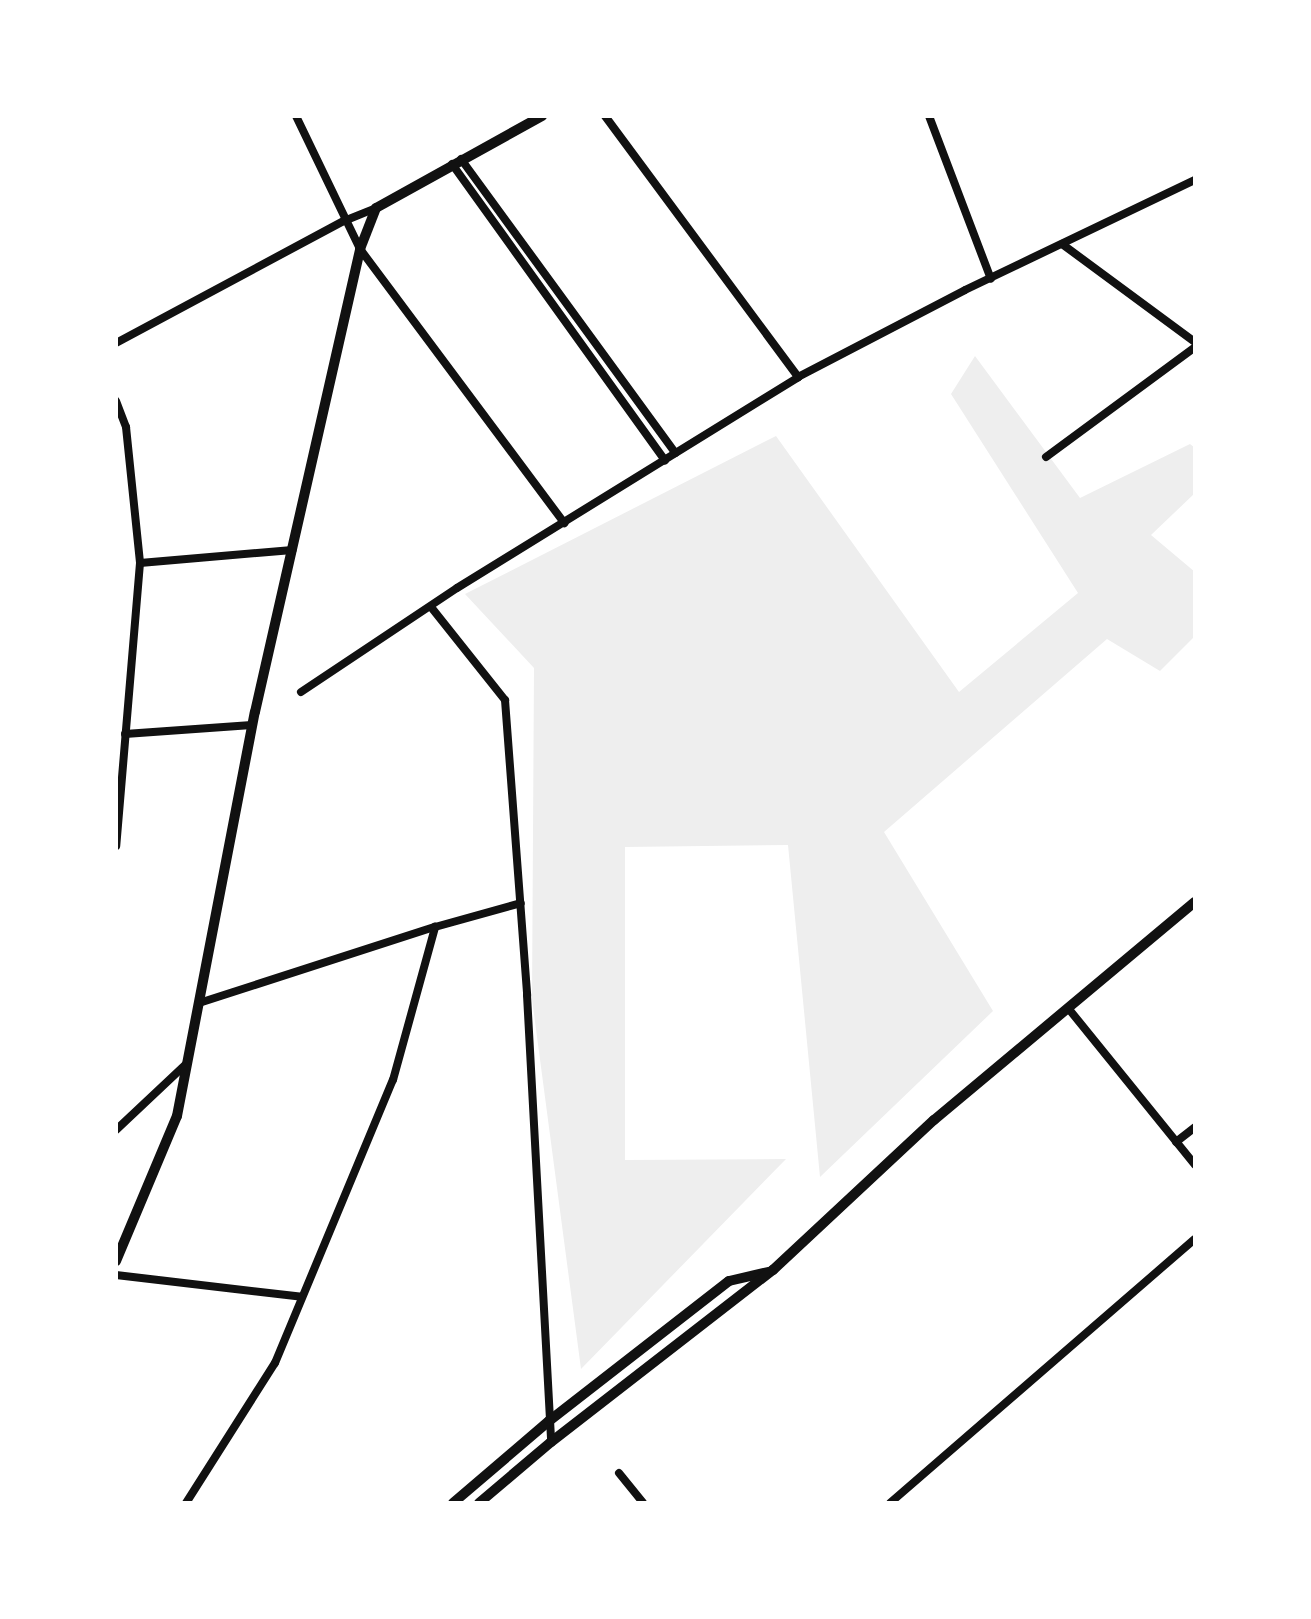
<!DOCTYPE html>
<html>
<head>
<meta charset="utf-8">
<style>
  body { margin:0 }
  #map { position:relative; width:1311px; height:1619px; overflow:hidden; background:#fff; font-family:"DM Sans",sans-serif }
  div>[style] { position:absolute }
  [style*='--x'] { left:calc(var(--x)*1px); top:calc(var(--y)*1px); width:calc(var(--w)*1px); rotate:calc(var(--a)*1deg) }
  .green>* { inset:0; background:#eee }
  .minor>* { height:8px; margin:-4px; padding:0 4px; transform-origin:4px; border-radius:4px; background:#111 }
  .tertiary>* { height:10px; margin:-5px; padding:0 5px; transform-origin:5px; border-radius:5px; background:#111 }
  span { translate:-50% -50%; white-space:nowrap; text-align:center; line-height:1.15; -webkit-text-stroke:6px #fff; paint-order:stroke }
  .frame { position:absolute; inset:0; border:118px solid #fff; pointer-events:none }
</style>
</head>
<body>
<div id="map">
  <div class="green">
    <i style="clip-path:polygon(975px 356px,1080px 498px,1190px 444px,1195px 448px,1195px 493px,1151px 535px,1195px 572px,1195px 636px,1160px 671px,1107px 639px,884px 832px,993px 1011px,820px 1177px,788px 845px,625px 847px,625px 1160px,786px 1159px,581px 1369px,532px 999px,534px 668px,465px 594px,776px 436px,959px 692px,1078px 593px,951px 394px)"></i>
  </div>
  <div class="minor">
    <i style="--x:296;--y:116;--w:148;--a:64.3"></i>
    <i style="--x:360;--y:249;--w:342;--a:53.3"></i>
    <i style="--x:605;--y:116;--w:325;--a:53.5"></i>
    <i style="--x:929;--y:116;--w:174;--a:69.2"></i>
    <i style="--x:461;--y:159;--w:364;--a:53.9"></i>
    <i style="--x:452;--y:164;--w:365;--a:54.3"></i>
    <i style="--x:1062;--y:244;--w:165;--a:36.4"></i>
    <i style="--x:116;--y:343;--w:259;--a:-28.2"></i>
    <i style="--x:344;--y:221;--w:35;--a:-22"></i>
    <i style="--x:116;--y:401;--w:28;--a:69"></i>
    <i style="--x:126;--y:427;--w:137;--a:84.1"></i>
    <i style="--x:140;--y:563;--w:284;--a:94.8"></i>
    <i style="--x:1046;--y:457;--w:185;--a:-36.4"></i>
    <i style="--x:140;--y:563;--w:153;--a:-4.9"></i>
    <i style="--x:431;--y:607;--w:119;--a:51.5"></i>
    <i style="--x:505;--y:700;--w:296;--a:85.7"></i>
    <i style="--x:527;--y:995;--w:448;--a:86.9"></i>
    <i style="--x:301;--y:692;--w:187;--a:-33.7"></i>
    <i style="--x:457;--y:588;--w:401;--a:-31.7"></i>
    <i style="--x:798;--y:377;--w:188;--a:-27.5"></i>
    <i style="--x:965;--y:290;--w:255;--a:-25.6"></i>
    <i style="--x:125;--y:734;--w:127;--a:-4.1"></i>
    <i style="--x:199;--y:1003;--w:248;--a:-17.9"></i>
    <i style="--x:435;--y:927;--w:89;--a:-15.6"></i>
    <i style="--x:1068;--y:1008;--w:202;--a:51"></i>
    <i style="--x:116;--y:1130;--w:98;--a:-43.3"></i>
    <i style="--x:1176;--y:1142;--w:24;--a:-38"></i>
    <i style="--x:116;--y:1275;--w:187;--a:6.7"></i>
    <i style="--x:619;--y:1473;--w:38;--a:51"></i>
    <i style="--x:186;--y:1503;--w:166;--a:-57.6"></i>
    <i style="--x:275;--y:1363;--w:307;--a:-67.4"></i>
    <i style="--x:393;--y:1080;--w:159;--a:-74.6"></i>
    <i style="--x:890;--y:1503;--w:403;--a:-40.9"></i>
  </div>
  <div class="tertiary">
    <i style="--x:116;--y:1261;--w:157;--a:-67.2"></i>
    <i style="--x:177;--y:1116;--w:411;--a:-79.1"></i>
    <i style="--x:255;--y:712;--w:475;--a:-77.2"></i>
    <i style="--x:360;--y:249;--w:44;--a:-68.7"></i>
    <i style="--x:376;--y:208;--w:190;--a:-29"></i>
    <i style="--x:453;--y:1503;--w:126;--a:-40.5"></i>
    <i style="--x:549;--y:1421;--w:228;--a:-37.9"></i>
    <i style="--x:729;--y:1281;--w:40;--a:-13"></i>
    <i style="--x:479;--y:1503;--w:94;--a:-40.3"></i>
    <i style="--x:551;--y:1442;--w:281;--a:-37.8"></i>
    <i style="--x:773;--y:1270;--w:220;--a:-43"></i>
    <i style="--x:934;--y:1120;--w:340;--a:-39.9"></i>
  </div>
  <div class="frame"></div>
</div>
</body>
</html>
